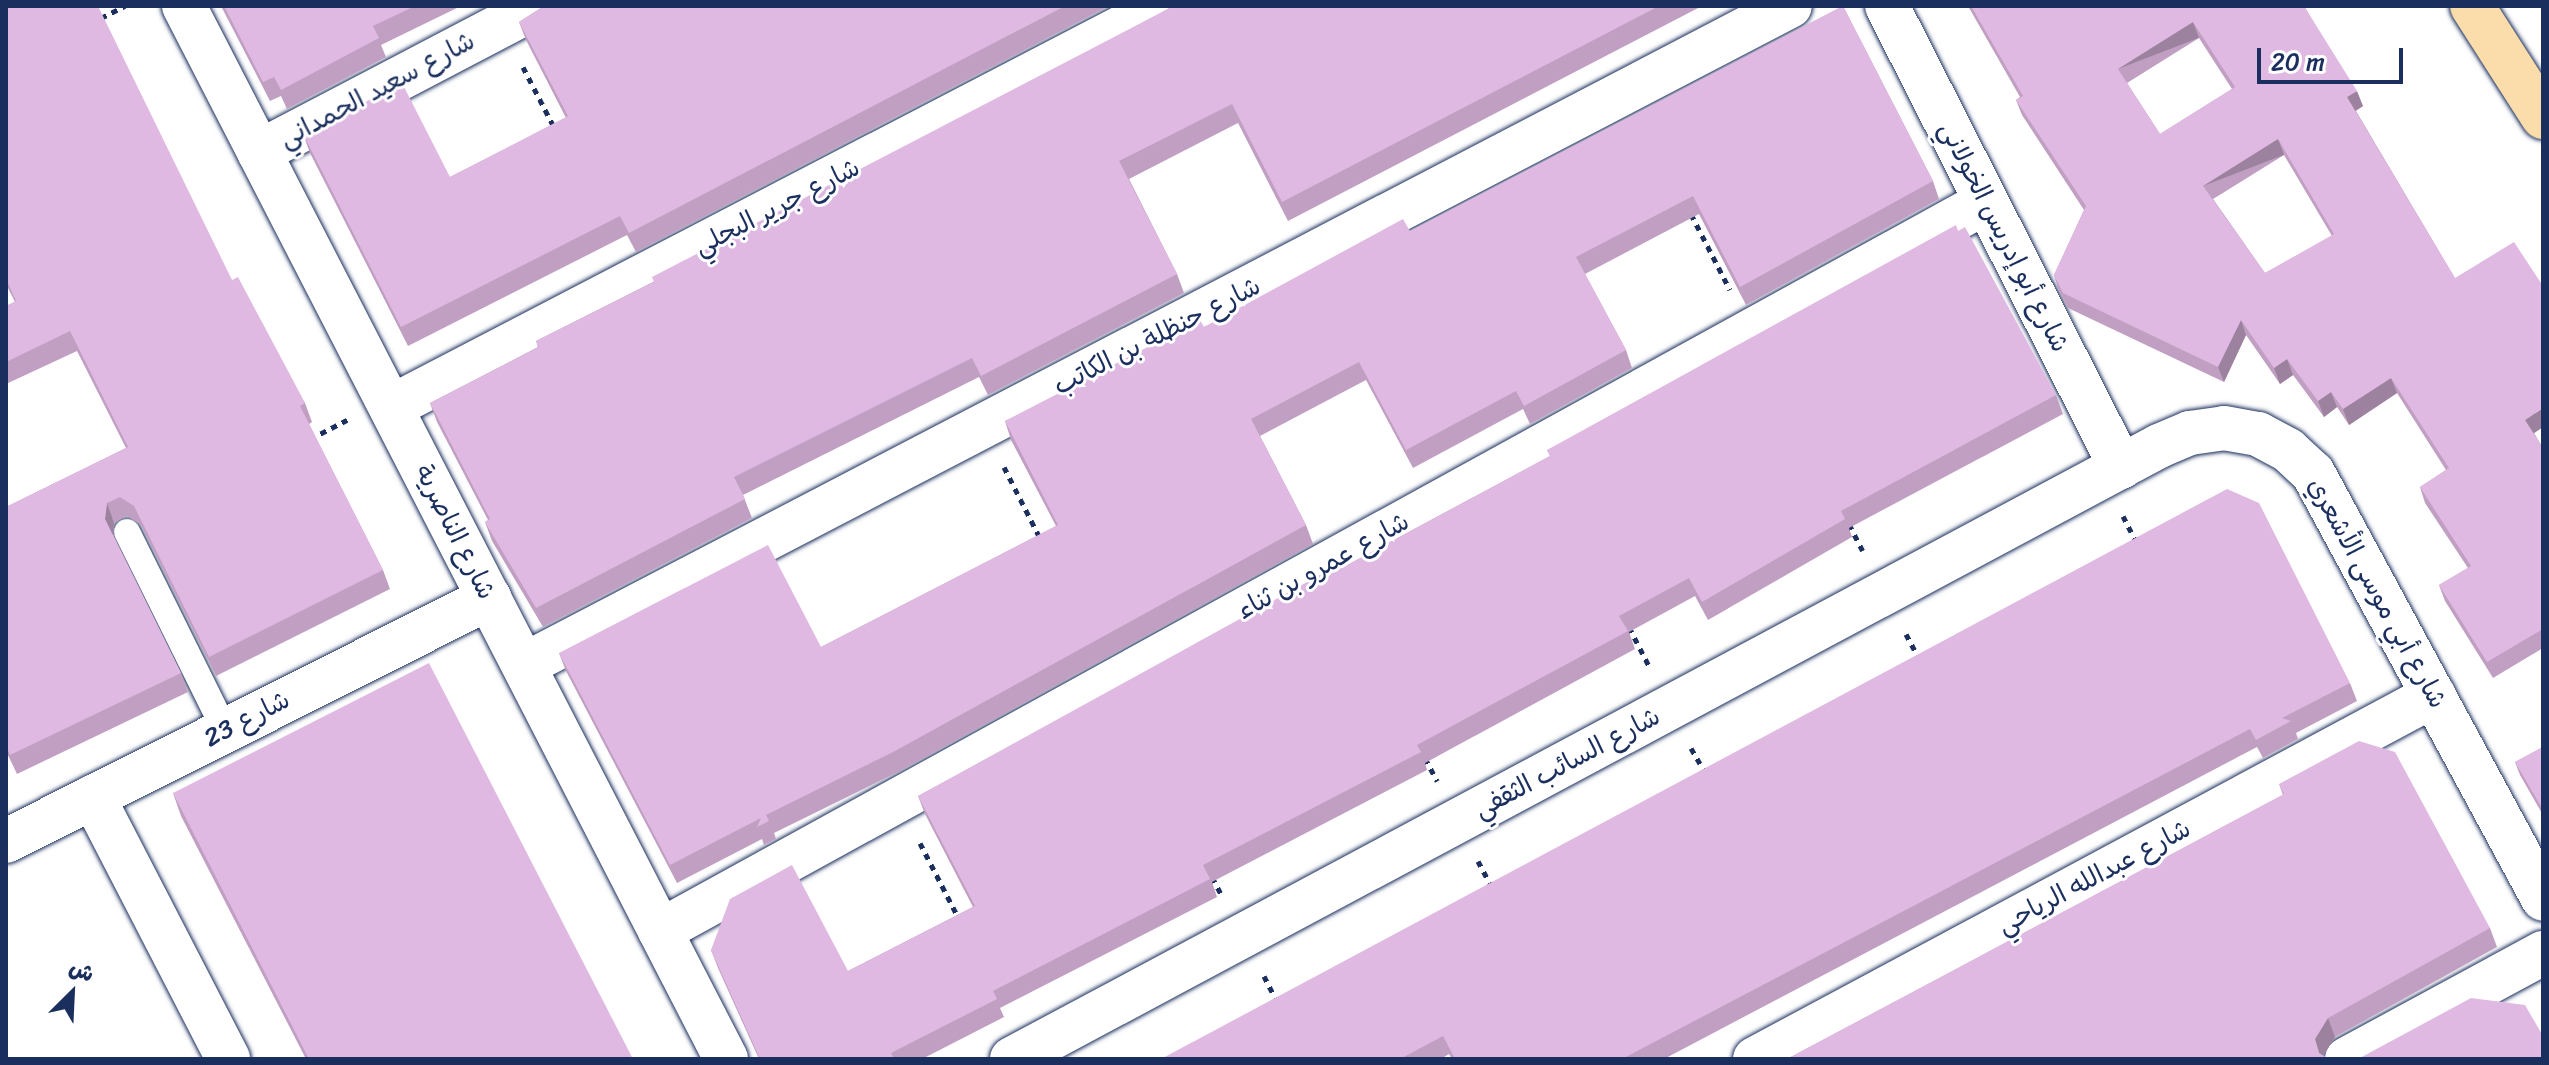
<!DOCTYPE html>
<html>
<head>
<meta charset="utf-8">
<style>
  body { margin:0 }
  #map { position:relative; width:2549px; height:1065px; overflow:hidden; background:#fff; font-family:Sriracha,"Playpen Sans Arabic",sans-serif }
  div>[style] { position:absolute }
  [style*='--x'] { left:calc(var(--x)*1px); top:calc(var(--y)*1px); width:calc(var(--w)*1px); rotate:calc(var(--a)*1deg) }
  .path>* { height:5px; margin-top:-2.5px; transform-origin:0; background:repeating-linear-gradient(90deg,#1b2f5e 0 6px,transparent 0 12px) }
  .roads { filter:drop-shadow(0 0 2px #1b2f5e) drop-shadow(0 0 2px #1b2f5e) }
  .lane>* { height:26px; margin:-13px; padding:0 13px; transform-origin:13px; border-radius:13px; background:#fff }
  .street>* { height:44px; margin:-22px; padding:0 22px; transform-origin:22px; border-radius:22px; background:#fff }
  .primary>* { height:44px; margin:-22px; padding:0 22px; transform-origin:22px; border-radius:22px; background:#faddab }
  .wall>* { inset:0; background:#c09fc2 }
  .shaded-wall>* { inset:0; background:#9c829e; transform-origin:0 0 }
  .building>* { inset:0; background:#dfb9e2 }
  span { translate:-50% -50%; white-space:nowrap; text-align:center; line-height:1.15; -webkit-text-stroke:6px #fff; paint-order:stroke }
  .street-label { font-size:26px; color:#1b2f5e }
  .frame { position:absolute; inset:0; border:8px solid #1b2f5e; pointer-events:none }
  .north { position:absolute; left:32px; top:953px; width:80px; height:80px; -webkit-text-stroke:6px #fff; paint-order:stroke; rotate:24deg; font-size:22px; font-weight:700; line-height:32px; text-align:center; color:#1b2f5e }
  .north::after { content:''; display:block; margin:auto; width:28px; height:36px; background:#1b2f5e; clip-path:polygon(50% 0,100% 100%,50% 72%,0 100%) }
  .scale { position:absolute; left:2257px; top:48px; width:146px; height:36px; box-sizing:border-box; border:4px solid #1b2f5e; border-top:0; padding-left:10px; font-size:24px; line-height:28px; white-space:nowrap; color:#1b2f5e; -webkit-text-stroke:6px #fff; paint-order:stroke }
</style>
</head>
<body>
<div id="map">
  <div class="path">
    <i style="--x:101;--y:18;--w:27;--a:-27"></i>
    <i style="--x:523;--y:67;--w:70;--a:62.7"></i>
    <i style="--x:1691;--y:214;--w:85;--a:62.8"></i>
    <i style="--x:310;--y:439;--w:42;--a:-27.2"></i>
    <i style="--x:1004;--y:467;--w:82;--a:63.1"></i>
    <i style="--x:2123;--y:516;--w:30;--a:63"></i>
    <i style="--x:1849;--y:524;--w:30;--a:63"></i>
    <i style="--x:1629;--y:627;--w:46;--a:62.9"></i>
    <i style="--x:1906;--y:634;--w:30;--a:62"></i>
    <i style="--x:1691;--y:748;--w:30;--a:60"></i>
    <i style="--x:1425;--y:758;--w:26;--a:62"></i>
    <i style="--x:920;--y:843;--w:85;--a:62.8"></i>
    <i style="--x:1478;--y:861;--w:30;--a:62"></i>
    <i style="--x:1212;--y:877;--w:21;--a:62"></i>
    <i style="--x:1264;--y:976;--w:30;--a:63"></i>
  </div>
  <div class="roads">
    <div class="lane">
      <i style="--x:127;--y:532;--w:221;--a:63.7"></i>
    </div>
    <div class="street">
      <i style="--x:184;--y:6;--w:1184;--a:62.76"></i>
      <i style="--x:1887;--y:6;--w:517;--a:63.09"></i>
      <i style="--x:259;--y:152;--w:315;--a:-27.6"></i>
      <i style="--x:391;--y:407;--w:870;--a:-27.45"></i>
      <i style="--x:524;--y:665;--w:1427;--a:-27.5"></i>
      <i style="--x:93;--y:797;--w:295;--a:62.7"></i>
      <i style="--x:6;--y:841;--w:541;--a:-26.71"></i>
      <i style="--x:660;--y:931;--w:1513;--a:-28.8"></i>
      <i style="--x:1012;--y:1059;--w:1301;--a:-28.12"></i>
      <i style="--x:2159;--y:446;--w:34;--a:-23"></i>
      <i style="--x:2190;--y:433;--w:34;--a:-8"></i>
      <i style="--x:2224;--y:428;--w:35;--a:10"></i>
      <i style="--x:2258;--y:434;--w:34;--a:28"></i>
      <i style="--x:2288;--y:450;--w:34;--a:43"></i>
      <i style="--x:2313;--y:473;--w:484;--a:61.6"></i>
      <i style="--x:1755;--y:1059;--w:770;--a:-28.19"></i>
      <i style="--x:2347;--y:1059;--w:223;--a:-28.4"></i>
    </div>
    <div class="primary">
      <i style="--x:2472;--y:6;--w:132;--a:57.4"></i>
    </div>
  </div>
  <div class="wall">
    <i style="clip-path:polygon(6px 6px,232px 280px,305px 403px,312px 422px,309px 424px,383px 570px,390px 589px,216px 676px,141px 525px,127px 516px,114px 523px,113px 534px,181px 673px,188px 692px,17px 774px,6px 751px,6px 507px,126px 448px,77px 351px,6px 384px,6px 306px,15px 302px,6px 284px)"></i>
    <i style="clip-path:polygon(221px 6px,461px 6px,381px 45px,386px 57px,287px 109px,281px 96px,270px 101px)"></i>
    <i style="clip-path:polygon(544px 6px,1109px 6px,636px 252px,627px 235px,408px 346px,310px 153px,303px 134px,450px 177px,566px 118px,526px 40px,519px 22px)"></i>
    <i style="clip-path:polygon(1171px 6px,1702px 6px,1288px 221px,1238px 123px,1129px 179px,1177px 274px,1184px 293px,988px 395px,979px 377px,743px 495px,752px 518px,543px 627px,492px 541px,485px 522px,488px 520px,437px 422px,430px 403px,538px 347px,536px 341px,653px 282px,1168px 9px)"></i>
    <i style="clip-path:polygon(1843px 6px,1933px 181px,1939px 199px,1746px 305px,1699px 214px,1585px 274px,1626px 350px,1632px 368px,1530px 424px,1523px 409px,1413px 468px,1366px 380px,1260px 436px,1306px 525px,1313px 544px,902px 770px,774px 833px,776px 839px,764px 845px,762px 839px,677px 883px,566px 671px,559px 653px,821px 647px,1056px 526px,1011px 440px,1005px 421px,1204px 327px,1410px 231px)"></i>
    <i style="clip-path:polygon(evenodd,1968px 6px,2304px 6px,2363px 106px,2356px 111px,2543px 427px,2534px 433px,2543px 448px,2543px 648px,2493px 678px,2445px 601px,2439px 585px,2468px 568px,2425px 503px,2420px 487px,2446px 470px,2397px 393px,2349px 425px,2337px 407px,2324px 417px,2293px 375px,2280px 384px,2246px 335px,2224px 382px,2068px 308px,2059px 291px,2054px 275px,2084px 210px,2022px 115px,2016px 100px,2020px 97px,1968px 6px,2199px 38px,2232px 89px,2160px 134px,2127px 83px,2199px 38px,1968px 6px,2284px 155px,2332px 236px,2265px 273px,2213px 199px,2284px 155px)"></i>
    <i style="clip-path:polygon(2056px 395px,2063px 414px,1849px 528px,1852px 537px,1708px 620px,1695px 596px,1629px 632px,1635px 649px,1425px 763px,1427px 770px,1212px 882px,1217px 897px,1000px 1008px,1004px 1017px,922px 1059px,759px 1059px,718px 968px,711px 950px,848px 971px,973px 907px,925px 814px,918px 796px,1550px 456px,1547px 450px)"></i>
    <i style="clip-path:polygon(2350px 683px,2357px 701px,2296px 733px,2298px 739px,2263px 758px,2257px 747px,1664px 1059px,1452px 1059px,1449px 1054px,1441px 1059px,1161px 1059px)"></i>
    <i style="clip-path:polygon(2543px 747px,2543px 815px,2520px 775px,2515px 762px)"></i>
    <i style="clip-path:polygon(2279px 784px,2490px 928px,2497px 947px,2335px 1037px,2323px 1056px,1787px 1059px,2283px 795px)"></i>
    <i style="clip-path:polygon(173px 793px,633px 1059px,306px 1059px,181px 816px)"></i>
  </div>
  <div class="shaded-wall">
    <i style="left:2193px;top:22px;width:17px;height:89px;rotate:69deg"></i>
    <i style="clip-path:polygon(2357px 91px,2363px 106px,2353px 112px,2347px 97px)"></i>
    <i style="left:2278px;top:139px;width:17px;height:89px;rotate:69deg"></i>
    <i style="clip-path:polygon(2241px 320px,2246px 335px,2224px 382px,2218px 367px)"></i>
    <i style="clip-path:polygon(2287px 359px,2293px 375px,2280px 384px,2274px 368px)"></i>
    <i style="clip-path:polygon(2391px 378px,2397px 393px,2349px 425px,2343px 409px)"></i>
    <i style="clip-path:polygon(2331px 392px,2337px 407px,2324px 417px,2318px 401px)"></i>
    <i style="clip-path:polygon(2543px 408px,2543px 427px,2531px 435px,2525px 420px)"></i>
    <i style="clip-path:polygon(107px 503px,114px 523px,112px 538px,105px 519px)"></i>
    <i style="clip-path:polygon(2328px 1018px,2335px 1037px,2321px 1059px,2315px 1039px)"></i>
  </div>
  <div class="building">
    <i style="clip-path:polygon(6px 6px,98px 6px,232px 280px,238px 277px,305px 403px,300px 406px,383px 570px,209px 657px,134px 506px,120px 497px,107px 503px,105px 519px,181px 673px,10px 755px,6px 746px,6px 507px,128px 447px,70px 331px,6px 362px,6px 306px,16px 301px,6px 279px)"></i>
    <i style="clip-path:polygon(224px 6px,415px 6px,373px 26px,379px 38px,281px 90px,274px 77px,263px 82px)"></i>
    <i style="clip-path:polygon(544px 6px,1065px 6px,629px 233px,620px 216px,401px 327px,303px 134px,402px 83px,450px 177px,568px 116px,519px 22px)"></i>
    <i style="clip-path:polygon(1171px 6px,1659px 6px,1282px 202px,1232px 104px,1119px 161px,1177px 274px,981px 376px,972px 358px,734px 477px,745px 499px,536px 608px,485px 522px,490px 519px,430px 403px,539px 347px,536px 341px,654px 282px,652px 277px,1168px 9px)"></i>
    <i style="clip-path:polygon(1843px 6px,1933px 181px,1740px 287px,1693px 196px,1576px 257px,1626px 350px,1524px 406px,1516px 391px,1406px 450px,1359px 362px,1251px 419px,1306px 525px,895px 751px,766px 815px,769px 821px,757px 827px,761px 818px,670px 865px,559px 653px,768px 545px,821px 647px,1058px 525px,1005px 421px,1200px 320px,1204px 327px,1403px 219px,1410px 231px)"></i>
    <i style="clip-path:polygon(evenodd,1971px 6px,2304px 6px,2357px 91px,2347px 97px,2455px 278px,2514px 242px,2543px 286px,2543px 408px,2525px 420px,2543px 448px,2543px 629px,2487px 662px,2439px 585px,2471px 566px,2420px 487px,2449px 468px,2391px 378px,2343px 409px,2331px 392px,2318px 401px,2287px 359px,2274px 368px,2241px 320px,2218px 367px,2063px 293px,2054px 275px,2086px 206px,2016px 100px,2023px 96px,1971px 6px,2193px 22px,2235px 87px,2160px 134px,2118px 69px,2193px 22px,1971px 6px,2278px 139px,2334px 234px,2265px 273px,2203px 186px,2278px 139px)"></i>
    <i style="clip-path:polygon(1956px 225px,1958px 231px,1965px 227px,2056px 395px,1841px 511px,1845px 519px,1702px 602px,1689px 578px,1619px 616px,1628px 631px,1417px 745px,1421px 752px,1203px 865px,1210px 879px,993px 991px,997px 999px,891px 1053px,894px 1059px,760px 1059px,711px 950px,730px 899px,792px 865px,848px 971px,975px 906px,918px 796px,1329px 570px,1331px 574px,1550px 456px,1547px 450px)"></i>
    <i style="clip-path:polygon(2227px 489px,2259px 503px,2350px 683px,2282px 718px,2291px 721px,2256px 740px,2250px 729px,1622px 1059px,1455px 1059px,1443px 1036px,1400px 1059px,1161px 1059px)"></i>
    <i style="clip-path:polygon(429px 663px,633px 1059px,309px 1059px,173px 793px)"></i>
    <i style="clip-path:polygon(2359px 741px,2395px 752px,2490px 928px,2328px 1018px,2315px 1039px,2319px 1053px,2329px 1059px,1787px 1059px,2284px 794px,2279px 784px)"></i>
    <i style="clip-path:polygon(2543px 747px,2543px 810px,2515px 762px)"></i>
    <i style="clip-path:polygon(2471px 998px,2525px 1005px,2543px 1036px,2543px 1059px,2358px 1059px)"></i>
  </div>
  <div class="street-label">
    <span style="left:377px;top:90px;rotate:-28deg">شارع سعيد الحمداني</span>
    <span style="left:777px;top:207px;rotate:-27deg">شارع جرير البجلي</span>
    <span style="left:2004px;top:237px;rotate:63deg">شارع أبو إدريس الخولاني</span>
    <span style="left:1157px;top:336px;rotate:-27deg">شارع حنظلة بن الكاتب</span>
    <span style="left:455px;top:532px;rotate:63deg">شارع الناصرية</span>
    <span style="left:1323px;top:566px;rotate:-29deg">شارع عمرو بن ثناء</span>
    <span style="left:2377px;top:593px;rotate:61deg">شارع أبي موسى الأشعري</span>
    <span style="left:247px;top:719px;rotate:-27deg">شارع 23</span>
    <span style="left:1567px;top:763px;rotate:-28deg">شارع السائب الثقفي</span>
    <span style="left:2094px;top:877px;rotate:-28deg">شارع عبدالله الرياحي</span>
  </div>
  <div class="frame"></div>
  <div class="north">ش</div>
  <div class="scale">20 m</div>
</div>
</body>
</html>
